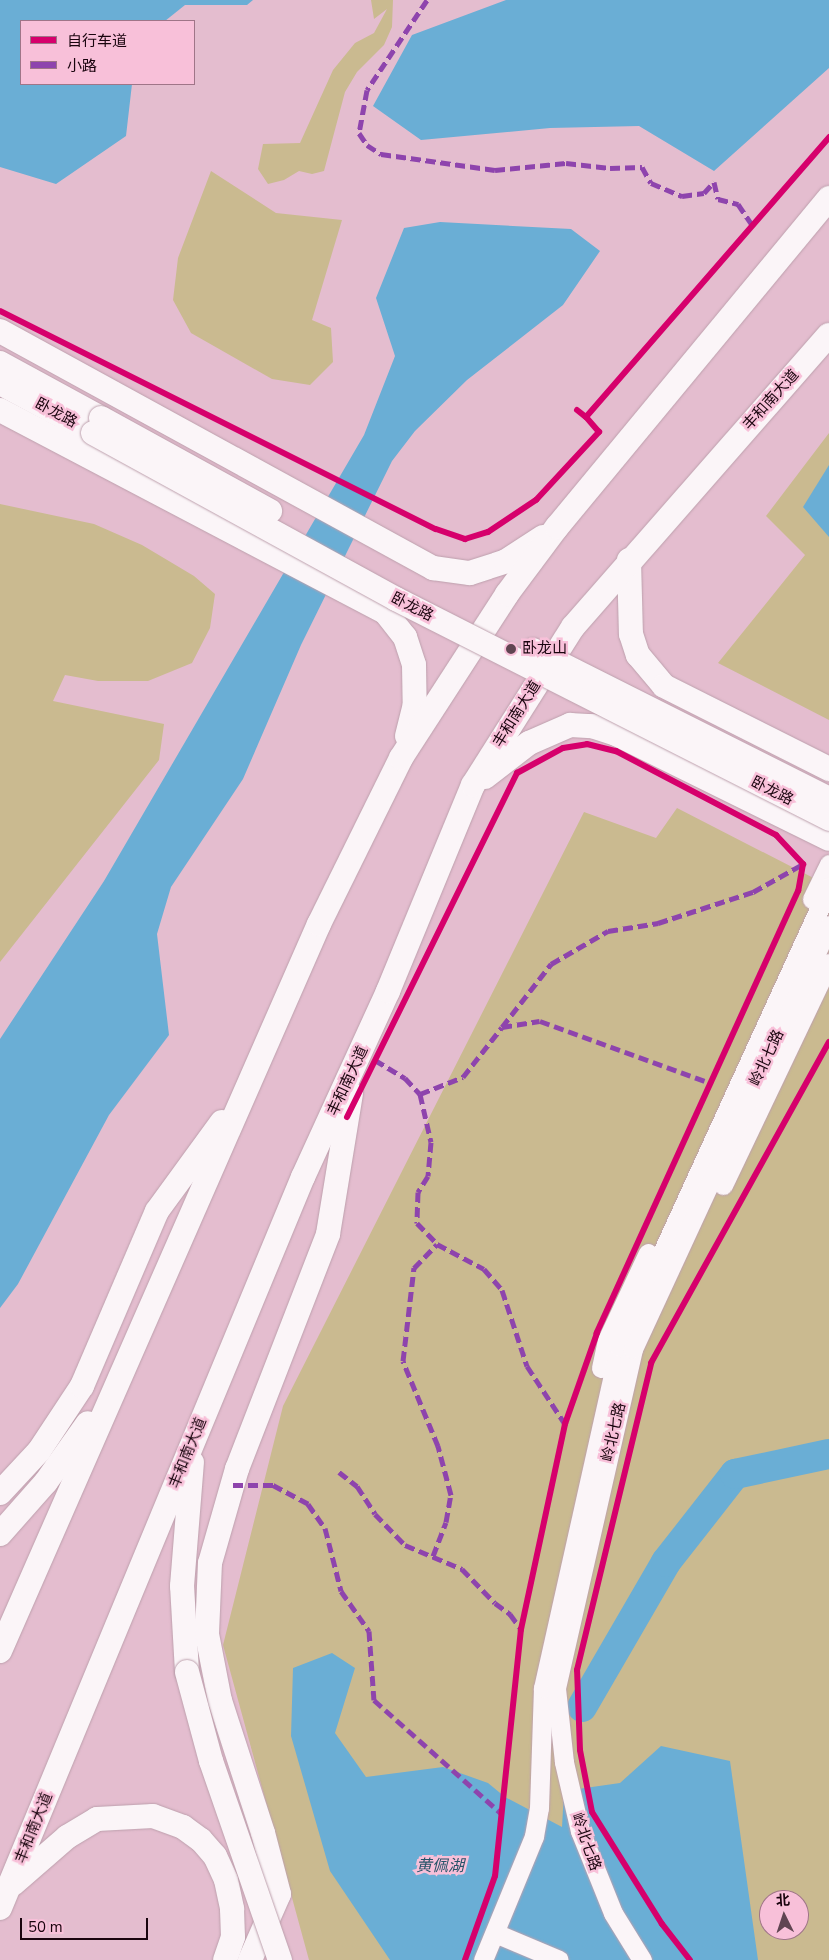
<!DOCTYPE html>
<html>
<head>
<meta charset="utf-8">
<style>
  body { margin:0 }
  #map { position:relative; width:829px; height:1960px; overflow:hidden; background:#e4bdcf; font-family:"Nunito Sans","Noto Sans SC",sans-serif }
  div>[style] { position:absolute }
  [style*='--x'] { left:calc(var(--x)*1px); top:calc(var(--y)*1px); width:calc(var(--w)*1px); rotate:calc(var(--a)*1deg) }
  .green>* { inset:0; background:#caba90 }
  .water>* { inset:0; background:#6aaed5 }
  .river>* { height:30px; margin:-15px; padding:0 15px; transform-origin:15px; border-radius:15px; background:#6aaed5 }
  .roads { filter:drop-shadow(0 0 1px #bda0ad) drop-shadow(0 0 1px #bda0ad) }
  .minor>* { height:19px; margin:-9.5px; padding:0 9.5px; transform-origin:9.5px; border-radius:9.5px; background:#fbf5f8 }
  .major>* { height:24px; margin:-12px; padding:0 12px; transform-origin:12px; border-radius:12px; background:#fbf5f8 }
  .bridges { filter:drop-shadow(0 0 1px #bda0ad) drop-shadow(0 0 1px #bda0ad) }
  .major-bridge>* { height:24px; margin:-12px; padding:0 12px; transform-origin:12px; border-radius:12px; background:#fbf5f8 }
  .quiet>* { height:5px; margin-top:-2.5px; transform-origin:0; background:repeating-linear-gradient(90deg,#8e44ad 0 10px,transparent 0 15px) }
  .cycleway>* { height:6px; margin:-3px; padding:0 3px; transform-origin:3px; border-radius:3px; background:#d6006c }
  .dots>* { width:14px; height:14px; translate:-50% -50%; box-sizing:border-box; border:2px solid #f8c0d9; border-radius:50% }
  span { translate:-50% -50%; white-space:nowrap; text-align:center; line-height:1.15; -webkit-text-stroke:5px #f8c0d9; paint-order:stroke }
  .street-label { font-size:15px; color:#19040e }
  .poi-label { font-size:15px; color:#19040e }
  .left { translate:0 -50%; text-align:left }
  .water-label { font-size:16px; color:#275469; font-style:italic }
  .legend { position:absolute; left:20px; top:20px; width:175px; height:65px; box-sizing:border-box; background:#f8c0d9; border:1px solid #9f7588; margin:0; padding:6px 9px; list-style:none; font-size:15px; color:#19040e }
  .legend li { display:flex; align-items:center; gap:10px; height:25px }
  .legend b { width:25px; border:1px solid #9f7588 }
  .north { position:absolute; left:759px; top:1890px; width:50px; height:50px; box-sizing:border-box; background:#f8c0d9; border:1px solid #9f7588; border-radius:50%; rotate:356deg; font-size:14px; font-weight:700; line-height:20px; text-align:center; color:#19040e }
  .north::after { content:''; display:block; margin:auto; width:18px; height:22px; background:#604552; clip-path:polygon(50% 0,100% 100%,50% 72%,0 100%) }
  .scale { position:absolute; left:20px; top:1918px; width:128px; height:22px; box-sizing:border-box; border:2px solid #19040e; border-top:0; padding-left:6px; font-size:15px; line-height:18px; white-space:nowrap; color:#19040e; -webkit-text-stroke:4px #f8c0d9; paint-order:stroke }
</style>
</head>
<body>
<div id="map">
  <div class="green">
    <i style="clip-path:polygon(371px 0,393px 0,392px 27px,384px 45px,357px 72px,345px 92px,324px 171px,312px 174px,299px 171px,284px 180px,268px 184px,258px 169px,263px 144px,300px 143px,333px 70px,355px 43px,374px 33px,387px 9px,374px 19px)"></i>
    <i style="clip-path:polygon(211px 171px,276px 213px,342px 220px,312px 320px,331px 328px,333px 362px,310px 385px,272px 379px,191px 333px,173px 300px,178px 258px)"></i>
    <i style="clip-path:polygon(829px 433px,829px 720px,718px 663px,805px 555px,766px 516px)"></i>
    <i style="clip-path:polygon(0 504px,94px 524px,142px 545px,194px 576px,215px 594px,210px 628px,192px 663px,148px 681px,98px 681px,65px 675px,53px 701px,164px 724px,159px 760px,0 962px)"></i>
    <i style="clip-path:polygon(evenodd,677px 808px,829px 886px,829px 1960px,309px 1960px,223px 1645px,283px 1406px,584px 812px,656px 838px,677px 808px,769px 1900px,799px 1900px,799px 1930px,769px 1930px,769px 1900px)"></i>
  </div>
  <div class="water">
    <i style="clip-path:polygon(0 0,253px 0,247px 5px,185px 5px,165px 21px,21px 21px,21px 84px,132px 84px,126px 136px,56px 184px,0 167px)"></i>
    <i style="clip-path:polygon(506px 0,829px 0,829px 68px,714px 171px,639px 126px,550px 128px,421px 140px,373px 106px,412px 35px)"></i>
    <i style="clip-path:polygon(440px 222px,571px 229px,600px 251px,563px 305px,467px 380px,415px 431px,392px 461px,301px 645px,243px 779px,171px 887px,157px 934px,169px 1035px,109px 1115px,18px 1284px,0 1308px,0 1039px,104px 881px,364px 435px,395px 356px,376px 298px,404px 228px)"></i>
    <i style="clip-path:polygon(829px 465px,829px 537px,803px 507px)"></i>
    <i style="clip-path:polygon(332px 1653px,355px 1668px,335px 1733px,366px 1777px,443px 1767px,488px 1783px,505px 1797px,562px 1827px,564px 1791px,620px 1783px,661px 1746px,730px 1761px,758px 1960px,390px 1960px,330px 1871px,291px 1736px,293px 1668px)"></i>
  </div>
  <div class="river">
    <i style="--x:582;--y:1707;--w:168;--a:-59.9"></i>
    <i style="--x:666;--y:1562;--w:112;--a:-51.9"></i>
    <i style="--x:735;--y:1474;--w:96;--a:-12"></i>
  </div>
  <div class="roads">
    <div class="minor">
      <i style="--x:812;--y:899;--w:39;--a:-64"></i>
      <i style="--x:723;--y:1185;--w:246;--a:-64.5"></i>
      <i style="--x:601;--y:1368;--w:29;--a:-78"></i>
      <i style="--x:607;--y:1340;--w:96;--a:-64.8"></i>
      <i style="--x:495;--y:1933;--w:69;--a:22.9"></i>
      <i style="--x:483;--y:1960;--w:134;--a:-67.6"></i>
      <i style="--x:534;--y:1836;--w:28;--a:-80"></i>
      <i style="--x:539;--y:1808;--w:120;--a:-88.1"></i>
      <i style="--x:543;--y:1688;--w:349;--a:-77.4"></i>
      <i style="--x:619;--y:1347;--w:506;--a:-65.46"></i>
      <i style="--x:642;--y:1960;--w:55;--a:-121.7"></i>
      <i style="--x:613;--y:1913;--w:88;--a:-111.9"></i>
      <i style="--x:580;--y:1831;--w:71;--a:-103.1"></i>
      <i style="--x:564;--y:1762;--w:74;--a:-96.2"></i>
      <i style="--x:556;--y:1688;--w:348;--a:-77.2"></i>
      <i style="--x:633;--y:1349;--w:467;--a:-65.2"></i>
    </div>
    <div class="major">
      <i style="--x:0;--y:331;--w:494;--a:28.7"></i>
      <i style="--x:433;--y:568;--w:37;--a:8"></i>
      <i style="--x:470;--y:573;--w:38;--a:-18"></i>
      <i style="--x:506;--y:561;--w:44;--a:-33"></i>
      <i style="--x:0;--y:363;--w:115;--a:28.6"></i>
      <i style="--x:0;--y:383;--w:106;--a:28.3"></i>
      <i style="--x:0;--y:410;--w:436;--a:27.7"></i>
      <i style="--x:386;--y:613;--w:31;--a:52"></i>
      <i style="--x:405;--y:637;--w:29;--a:72"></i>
      <i style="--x:414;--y:665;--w:39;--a:89"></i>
      <i style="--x:415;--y:704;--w:33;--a:104"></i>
      <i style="--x:629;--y:560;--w:74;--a:88.5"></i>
      <i style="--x:631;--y:634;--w:22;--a:72"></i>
      <i style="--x:638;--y:655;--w:40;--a:50"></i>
      <i style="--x:664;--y:686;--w:185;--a:26.7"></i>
      <i style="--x:485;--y:777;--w:56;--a:-37.7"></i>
      <i style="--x:529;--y:743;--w:45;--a:-23.7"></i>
      <i style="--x:570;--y:725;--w:22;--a:3"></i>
      <i style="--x:592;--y:726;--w:25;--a:18"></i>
      <i style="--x:616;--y:734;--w:237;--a:26.2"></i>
      <i style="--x:0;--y:1493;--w:57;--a:-47.1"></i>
      <i style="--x:39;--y:1451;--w:78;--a:-56.5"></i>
      <i style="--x:82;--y:1386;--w:190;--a:-66.8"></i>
      <i style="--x:157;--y:1211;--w:110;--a:-53.9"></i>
      <i style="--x:0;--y:1534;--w:69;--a:-48.5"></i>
      <i style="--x:46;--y:1482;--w:72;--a:-54.6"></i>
      <i style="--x:0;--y:1651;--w:794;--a:-66.31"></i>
      <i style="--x:319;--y:924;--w:185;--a:-63.7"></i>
      <i style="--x:401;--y:758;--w:195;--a:-57.1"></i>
      <i style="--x:507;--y:594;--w:84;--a:-53.3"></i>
      <i style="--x:557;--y:527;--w:427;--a:-50.4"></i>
      <i style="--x:187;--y:1672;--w:86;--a:-93.3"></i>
      <i style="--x:182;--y:1586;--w:124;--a:-85.4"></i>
      <i style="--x:13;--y:1884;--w:72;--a:-41"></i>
      <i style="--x:67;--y:1837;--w:35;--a:-31"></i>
      <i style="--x:97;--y:1819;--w:56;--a:-3.1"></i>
      <i style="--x:153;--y:1816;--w:32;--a:20"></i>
      <i style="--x:183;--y:1827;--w:22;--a:36"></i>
      <i style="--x:201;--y:1840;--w:21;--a:49"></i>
      <i style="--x:215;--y:1856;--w:26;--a:65"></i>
      <i style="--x:226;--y:1880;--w:30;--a:78"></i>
      <i style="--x:232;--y:1909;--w:28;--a:88"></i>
      <i style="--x:233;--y:1937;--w:24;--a:109"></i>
      <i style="--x:0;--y:1908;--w:791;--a:-67.49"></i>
      <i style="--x:303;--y:1177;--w:205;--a:-65.4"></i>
      <i style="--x:388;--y:991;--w:223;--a:-67.6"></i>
      <i style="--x:473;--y:785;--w:187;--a:-57.7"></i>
      <i style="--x:573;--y:627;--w:388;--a:-48.8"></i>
      <i style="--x:250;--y:1960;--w:72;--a:-66.3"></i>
      <i style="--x:279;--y:1894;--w:63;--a:-104.7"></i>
      <i style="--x:263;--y:1833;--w:139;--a:-108"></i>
      <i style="--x:220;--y:1701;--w:68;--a:-101"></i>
      <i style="--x:207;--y:1634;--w:71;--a:-87.6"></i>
      <i style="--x:210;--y:1563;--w:98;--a:-74"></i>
      <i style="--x:237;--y:1469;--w:252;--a:-68.8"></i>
      <i style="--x:328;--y:1234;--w:142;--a:-80.7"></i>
    </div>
  </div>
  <div class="bridges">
    <div class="major-bridge">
      <i style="--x:101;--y:418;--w:193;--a:28.8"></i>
      <i style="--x:93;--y:433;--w:345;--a:28.7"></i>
      <i style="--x:396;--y:599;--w:486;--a:26.9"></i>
      <i style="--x:533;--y:650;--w:331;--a:26.7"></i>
      <i style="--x:187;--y:1672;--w:92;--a:74.9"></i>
      <i style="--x:211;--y:1761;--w:211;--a:70.9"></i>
    </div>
  </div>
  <div class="quiet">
    <i style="--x:427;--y:0;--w:108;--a:123.7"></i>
    <i style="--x:367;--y:90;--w:44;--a:100.5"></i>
    <i style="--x:359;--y:133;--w:14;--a:56"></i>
    <i style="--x:367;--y:145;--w:17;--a:33"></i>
    <i style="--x:381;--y:154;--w:115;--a:8"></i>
    <i style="--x:495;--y:170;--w:71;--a:-5.6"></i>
    <i style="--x:566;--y:163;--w:44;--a:6.5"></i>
    <i style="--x:610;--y:168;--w:32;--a:-2"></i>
    <i style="--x:642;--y:167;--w:18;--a:61"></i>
    <i style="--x:651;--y:183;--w:34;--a:23"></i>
    <i style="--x:682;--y:196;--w:22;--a:-8"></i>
    <i style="--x:704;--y:193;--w:15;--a:-48"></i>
    <i style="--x:714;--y:182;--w:17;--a:77"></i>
    <i style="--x:718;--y:199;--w:21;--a:14"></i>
    <i style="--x:738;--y:204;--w:25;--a:56"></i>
    <i style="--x:502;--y:1027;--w:80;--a:-52.1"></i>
    <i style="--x:551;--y:964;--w:66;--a:-30.1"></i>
    <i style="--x:608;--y:931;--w:51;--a:-9.1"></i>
    <i style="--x:658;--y:923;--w:100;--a:-18.1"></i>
    <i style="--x:753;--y:892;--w:57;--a:-29.2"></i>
    <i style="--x:375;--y:1060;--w:35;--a:31"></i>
    <i style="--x:405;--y:1078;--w:22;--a:47"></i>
    <i style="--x:420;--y:1094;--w:49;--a:77.1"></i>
    <i style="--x:431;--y:1142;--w:34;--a:95"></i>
    <i style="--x:428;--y:1176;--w:19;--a:122"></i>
    <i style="--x:418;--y:1192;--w:31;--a:92"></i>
    <i style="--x:417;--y:1223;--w:29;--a:46"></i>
    <i style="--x:437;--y:1244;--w:53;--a:28"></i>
    <i style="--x:484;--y:1269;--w:28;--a:49"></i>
    <i style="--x:502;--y:1290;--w:80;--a:71.8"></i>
    <i style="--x:527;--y:1366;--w:69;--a:56.8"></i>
    <i style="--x:420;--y:1094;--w:46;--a:-21.6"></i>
    <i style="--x:463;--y:1077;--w:63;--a:-52"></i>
    <i style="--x:502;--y:1027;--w:38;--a:-9"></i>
    <i style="--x:540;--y:1021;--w:181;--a:20"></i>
    <i style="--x:339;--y:1472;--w:23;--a:38"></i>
    <i style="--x:357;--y:1486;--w:33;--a:57"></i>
    <i style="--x:375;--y:1514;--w:43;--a:45.9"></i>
    <i style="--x:405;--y:1545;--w:62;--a:22.8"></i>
    <i style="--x:462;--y:1569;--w:47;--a:45.9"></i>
    <i style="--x:495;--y:1603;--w:19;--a:36"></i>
    <i style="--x:510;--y:1614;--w:19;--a:54"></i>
    <i style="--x:233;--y:1485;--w:40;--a:0"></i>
    <i style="--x:273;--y:1485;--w:40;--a:28"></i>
    <i style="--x:308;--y:1504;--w:29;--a:55"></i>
    <i style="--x:325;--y:1528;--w:65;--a:75.7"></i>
    <i style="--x:341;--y:1591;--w:49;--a:55"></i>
    <i style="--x:369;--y:1631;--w:69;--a:85.9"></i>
    <i style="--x:374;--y:1700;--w:170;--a:41.7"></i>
    <i style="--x:433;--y:1556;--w:36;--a:-69"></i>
    <i style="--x:446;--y:1522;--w:27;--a:-80"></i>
    <i style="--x:451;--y:1495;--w:51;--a:-104.9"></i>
    <i style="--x:438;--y:1446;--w:92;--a:-112.4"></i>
    <i style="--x:403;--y:1361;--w:94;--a:-83.3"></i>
    <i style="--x:414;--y:1268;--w:33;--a:-46"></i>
  </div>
  <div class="cycleway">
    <i style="--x:0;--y:311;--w:487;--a:26.6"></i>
    <i style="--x:436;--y:529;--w:31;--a:19"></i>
    <i style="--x:465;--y:539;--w:24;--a:-17"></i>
    <i style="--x:488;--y:532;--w:58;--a:-33.7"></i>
    <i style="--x:536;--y:500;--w:93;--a:-47.2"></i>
    <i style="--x:599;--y:432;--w:20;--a:-131"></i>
    <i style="--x:577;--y:410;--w:11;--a:38"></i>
    <i style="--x:586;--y:417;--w:371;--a:-49"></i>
    <i style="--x:347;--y:1117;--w:384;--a:-63.7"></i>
    <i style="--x:517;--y:773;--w:52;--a:-28.5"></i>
    <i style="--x:563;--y:748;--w:24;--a:-9"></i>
    <i style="--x:587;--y:744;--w:30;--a:14"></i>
    <i style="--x:616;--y:751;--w:181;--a:27.7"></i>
    <i style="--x:776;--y:835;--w:40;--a:47"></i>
    <i style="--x:803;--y:864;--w:27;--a:100"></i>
    <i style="--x:798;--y:891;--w:486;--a:114.5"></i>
    <i style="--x:597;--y:1333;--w:96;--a:109.4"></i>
    <i style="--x:565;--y:1424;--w:210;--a:102.1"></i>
    <i style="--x:521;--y:1629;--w:248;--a:96"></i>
    <i style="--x:495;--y:1876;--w:89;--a:109.7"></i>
    <i style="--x:690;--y:1960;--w:46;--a:-127.9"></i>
    <i style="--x:662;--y:1924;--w:132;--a:-122"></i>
    <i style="--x:592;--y:1812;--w:63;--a:-101"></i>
    <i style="--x:580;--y:1750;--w:80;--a:-92.1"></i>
    <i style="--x:577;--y:1670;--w:316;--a:-76.4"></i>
    <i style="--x:651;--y:1363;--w:367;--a:-61"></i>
  </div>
  <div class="dots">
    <i style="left:511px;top:649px;background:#604552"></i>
  </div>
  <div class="street-label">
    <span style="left:771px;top:400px;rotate:-48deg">丰和南大道</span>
    <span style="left:56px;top:413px;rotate:28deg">卧龙路</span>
    <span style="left:412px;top:607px;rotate:27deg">卧龙路</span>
    <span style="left:517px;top:714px;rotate:-58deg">丰和南大道</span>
    <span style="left:772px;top:791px;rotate:27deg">卧龙路</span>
    <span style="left:767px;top:1058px;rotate:-65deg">岭北七路</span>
    <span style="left:348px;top:1081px;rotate:-65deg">丰和南大道</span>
    <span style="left:614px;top:1432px;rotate:-77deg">岭北七路</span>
    <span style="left:188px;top:1453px;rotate:-68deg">丰和南大道</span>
    <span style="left:34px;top:1828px;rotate:-68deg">丰和南大道</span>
    <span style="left:586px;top:1842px;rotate:71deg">岭北七路</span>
  </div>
  <div class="poi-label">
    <span class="left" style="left:522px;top:649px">卧龙山</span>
  </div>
  <div class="water-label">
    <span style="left:440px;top:1866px">黄佩湖</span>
  </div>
  <ul class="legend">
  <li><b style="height:6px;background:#d6006c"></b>自行车道</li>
  <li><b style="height:6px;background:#8e44ad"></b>小路</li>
  </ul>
  <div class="north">北</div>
  <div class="scale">50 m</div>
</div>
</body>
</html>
